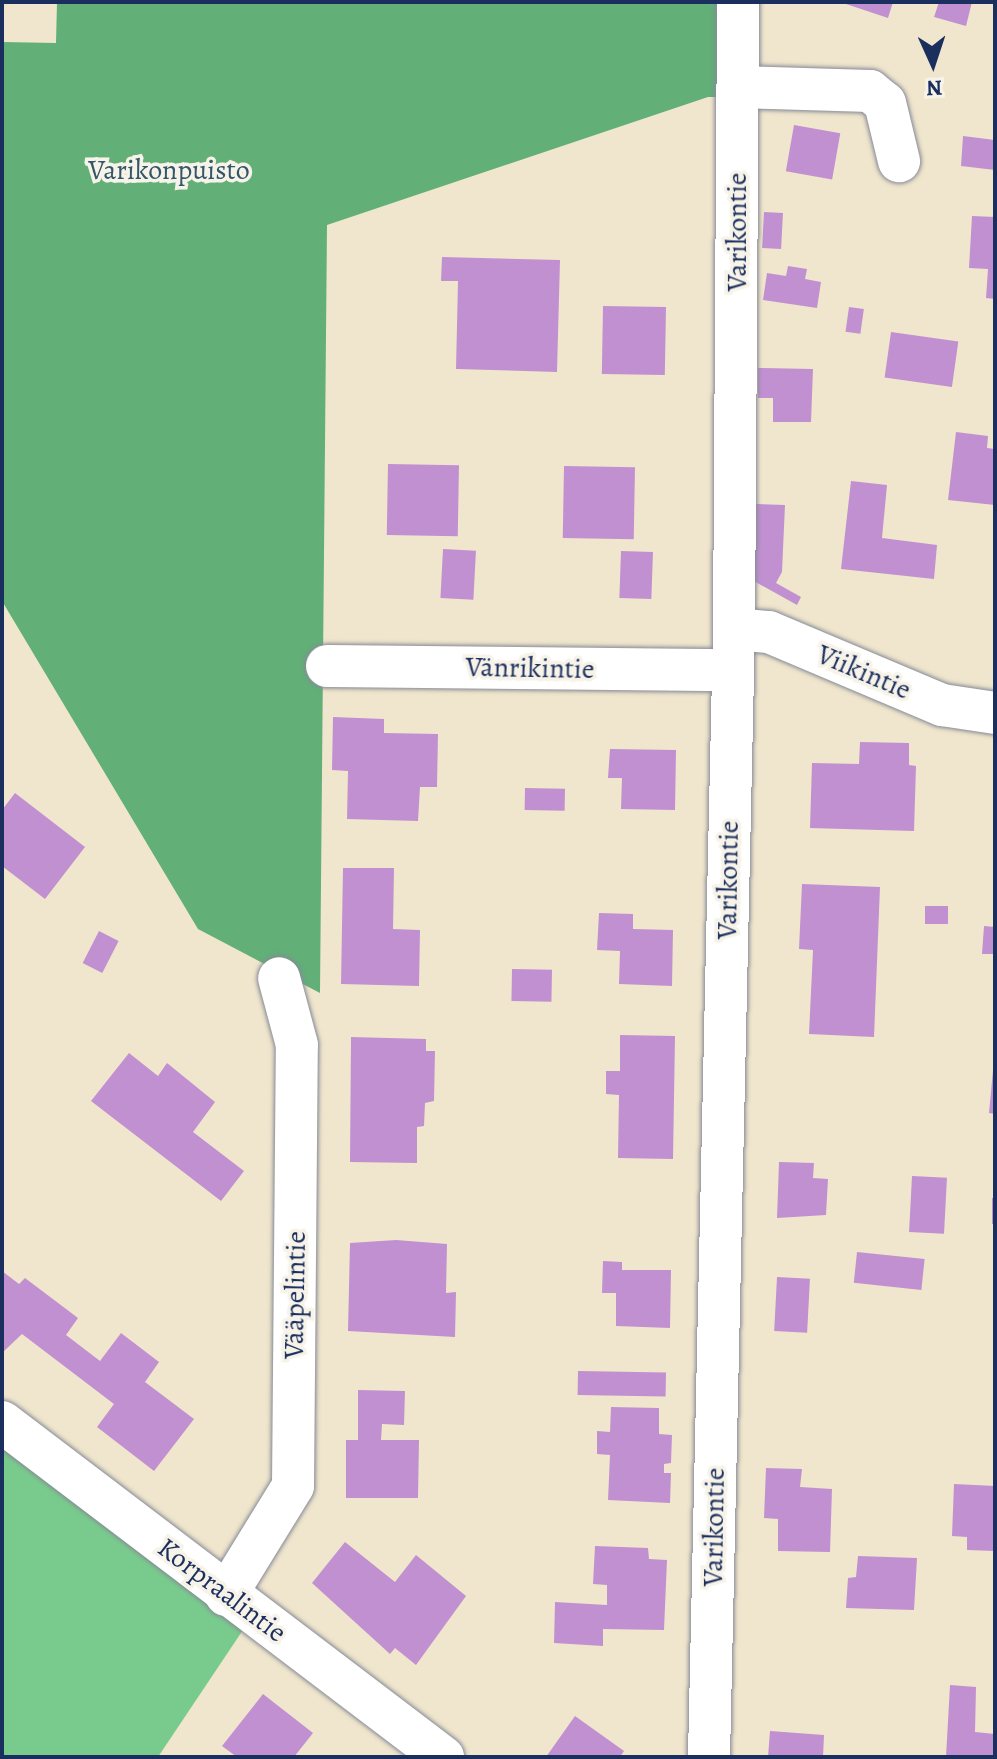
<!DOCTYPE html>
<html>
<head>
<meta charset="utf-8">
<style>
  body { margin:0 }
  #map { position:relative; width:997px; height:1759px; overflow:hidden; background:#f0e6cd; font-family:Alegreya,serif }
  div>[style] { position:absolute }
  [style*='--x'] { left:calc(var(--x)*1px); top:calc(var(--y)*1px); width:calc(var(--w)*1px); rotate:calc(var(--a)*1deg) }
  .green>* { inset:0; background:#79cb8d }
  .forest>* { inset:0; background:#62af78 }
  .building>* { inset:0; background:#c190d1; transform-origin:0 0 }
  .roads { filter:drop-shadow(0 0 2px #868a96) drop-shadow(0 0 2px #868a96) }
  .minor>* { height:42px; margin:-21px; padding:0 21px; transform-origin:21px; border-radius:21px; background:#fff }
  span { translate:-50% -50%; white-space:nowrap; text-align:center; line-height:1.15; -webkit-text-stroke:7px #f7f3e8; paint-order:stroke }
  .park-label { font-size:28px; color:#32566a }
  .street-label { font-size:28px; color:#1b2f5e }
  .frame { position:absolute; inset:0; border:4px solid #1b2f5e; pointer-events:none }
  .north { position:absolute; left:893px; top:24px; width:80px; height:80px; -webkit-text-stroke:6px #f7f3e8; paint-order:stroke; rotate:177deg; font-size:22px; font-weight:700; line-height:32px; text-align:center; color:#1b2f5e }
  .north::after { content:''; display:block; margin:auto; width:28px; height:36px; background:#1b2f5e; clip-path:polygon(50% 0,100% 100%,50% 72%,0 100%) }
</style>
</head>
<body>
<div id="map">
  <div class="green">
    <i style="clip-path:polygon(2px 1440px,253px 1615px,158px 1757px,2px 1757px)"></i>
  </div>
  <div class="forest">
    <i style="clip-path:polygon(57px 2px,727px 2px,728px 97px,708px 97px,327px 225px,320px 993px,198px 929px,2px 601px,2px 42px,56px 43px)"></i>
  </div>
  <div class="building">
    <i style="clip-path:polygon(840px 2px,893px 2px,888px 18px)"></i>
    <i style="clip-path:polygon(939px 2px,972px 2px,966px 26px,934px 17px)"></i>
    <i style="left:794px;top:125px;width:47px;height:47px;rotate:10deg"></i>
    <i style="clip-path:polygon(963px 136px,995px 140px,995px 170px,961px 166px)"></i>
    <i style="left:764px;top:212px;width:19px;height:36px;rotate:3deg"></i>
    <i style="clip-path:polygon(972px 216px,995px 217px,995px 299px,986px 298px,988px 269px,969px 268px)"></i>
    <i style="clip-path:polygon(442px 257px,560px 260px,557px 372px,456px 369px,458px 281px,441px 281px)"></i>
    <i style="clip-path:polygon(788px 266px,807px 269px,805px 279px,821px 282px,817px 308px,763px 300px,767px 273px,786px 276px)"></i>
    <i style="left:603px;top:306px;width:63px;height:68px;rotate:1deg"></i>
    <i style="left:849px;top:307px;width:15px;height:25px;rotate:8deg"></i>
    <i style="left:891px;top:332px;width:68px;height:46px;rotate:8deg"></i>
    <i style="clip-path:polygon(758px 368px,813px 369px,811px 422px,773px 422px,773px 398px,758px 398px)"></i>
    <i style="clip-path:polygon(956px 432px,988px 436px,987px 448px,995px 449px,995px 505px,948px 500px)"></i>
    <i style="left:388px;top:464px;width:71px;height:71px;rotate:1deg"></i>
    <i style="left:564px;top:466px;width:71px;height:72px;rotate:1deg"></i>
    <i style="clip-path:polygon(851px 481px,887px 485px,882px 538px,937px 545px,934px 579px,841px 569px)"></i>
    <i style="clip-path:polygon(756px 504px,785px 505px,782px 572px,776px 583px,801px 597px,797px 605px,752px 580px)"></i>
    <i style="left:443px;top:549px;width:33px;height:49px;rotate:3deg"></i>
    <i style="left:621px;top:551px;width:32px;height:47px;rotate:2deg"></i>
    <i style="clip-path:polygon(333px 717px,384px 719px,384px 733px,438px 734px,437px 787px,420px 787px,418px 821px,347px 819px,348px 771px,332px 770px)"></i>
    <i style="clip-path:polygon(860px 742px,909px 743px,909px 765px,916px 766px,914px 831px,810px 828px,812px 763px,859px 764px)"></i>
    <i style="clip-path:polygon(610px 749px,676px 750px,675px 810px,621px 809px,622px 778px,608px 778px)"></i>
    <i style="left:525px;top:788px;width:40px;height:22px;rotate:1deg"></i>
    <i style="clip-path:polygon(15px 793px,85px 847px,45px 899px,2px 866px,2px 810px)"></i>
    <i style="clip-path:polygon(343px 868px,394px 868px,393px 929px,420px 930px,419px 986px,341px 984px)"></i>
    <i style="clip-path:polygon(802px 884px,880px 887px,874px 1037px,809px 1034px,813px 950px,799px 949px)"></i>
    <i style="left:925px;top:906px;width:23px;height:18px"></i>
    <i style="clip-path:polygon(599px 913px,633px 914px,633px 929px,673px 930px,672px 986px,619px 984px,620px 951px,597px 950px)"></i>
    <i style="clip-path:polygon(984px 926px,995px 927px,995px 954px,982px 954px)"></i>
    <i style="left:99px;top:931px;width:22px;height:36px;rotate:27deg"></i>
    <i style="left:512px;top:969px;width:40px;height:32px;rotate:1deg"></i>
    <i style="clip-path:polygon(620px 1035px,675px 1036px,673px 1159px,618px 1158px,619px 1095px,606px 1094px,606px 1071px,620px 1071px)"></i>
    <i style="clip-path:polygon(351px 1037px,426px 1039px,426px 1051px,435px 1051px,434px 1101px,425px 1103px,424px 1126px,417px 1127px,417px 1163px,350px 1162px)"></i>
    <i style="clip-path:polygon(129px 1053px,158px 1076px,167px 1063px,215px 1102px,193px 1132px,244px 1171px,221px 1201px,91px 1101px)"></i>
    <i style="clip-path:polygon(993px 1070px,995px 1070px,995px 1114px,989px 1113px)"></i>
    <i style="clip-path:polygon(779px 1162px,814px 1163px,813px 1178px,828px 1179px,826px 1215px,777px 1218px)"></i>
    <i style="left:912px;top:1176px;width:35px;height:56px;rotate:3deg"></i>
    <i style="left:992px;top:1198px;width:3px;height:26px"></i>
    <i style="clip-path:polygon(396px 1240px,447px 1244px,446px 1293px,456px 1292px,455px 1337px,348px 1331px,350px 1243px)"></i>
    <i style="left:857px;top:1252px;width:68px;height:31px;rotate:6deg"></i>
    <i style="clip-path:polygon(603px 1261px,622px 1262px,622px 1270px,671px 1270px,670px 1328px,616px 1326px,616px 1293px,602px 1293px)"></i>
    <i style="clip-path:polygon(2px 1271px,19px 1284px,25px 1278px,78px 1318px,66px 1335px,100px 1361px,121px 1333px,159px 1362px,145px 1382px,194px 1419px,154px 1471px,97px 1427px,114px 1404px,22px 1334px,2px 1353px)"></i>
    <i style="left:777px;top:1277px;width:33px;height:54px;rotate:3deg"></i>
    <i style="left:578px;top:1371px;width:88px;height:24px;rotate:1deg"></i>
    <i style="clip-path:polygon(358px 1390px,405px 1391px,404px 1425px,382px 1424px,381px 1440px,419px 1440px,418px 1498px,346px 1498px,346px 1440px,358px 1440px)"></i>
    <i style="clip-path:polygon(611px 1407px,659px 1408px,659px 1434px,672px 1435px,671px 1463px,664px 1464px,664px 1473px,671px 1473px,670px 1503px,608px 1500px,610px 1455px,597px 1454px,597px 1431px,610px 1432px)"></i>
    <i style="clip-path:polygon(766px 1468px,802px 1469px,800px 1487px,832px 1489px,830px 1552px,778px 1551px,778px 1519px,764px 1518px)"></i>
    <i style="clip-path:polygon(954px 1484px,995px 1486px,995px 1551px,967px 1550px,967px 1537px,952px 1536px)"></i>
    <i style="clip-path:polygon(345px 1542px,395px 1582px,416px 1555px,466px 1596px,416px 1665px,395px 1648px,390px 1654px,312px 1583px)"></i>
    <i style="clip-path:polygon(595px 1546px,648px 1548px,649px 1559px,667px 1560px,664px 1630px,603px 1629px,603px 1646px,554px 1643px,555px 1602px,607px 1605px,607px 1585px,593px 1584px)"></i>
    <i style="clip-path:polygon(858px 1556px,917px 1558px,914px 1610px,846px 1608px,848px 1578px,856px 1577px)"></i>
    <i style="clip-path:polygon(950px 1685px,976px 1687px,975px 1732px,995px 1734px,995px 1757px,946px 1757px)"></i>
    <i style="clip-path:polygon(263px 1694px,313px 1733px,294px 1757px,237px 1757px,222px 1746px)"></i>
    <i style="clip-path:polygon(575px 1716px,624px 1751px,620px 1757px,546px 1757px)"></i>
    <i style="clip-path:polygon(770px 1731px,824px 1735px,823px 1757px,768px 1757px)"></i>
  </div>
  <div class="roads">
    <div class="minor">
      <i style="--x:738;--y:87;--w:132;--a:1.7"></i>
      <i style="--x:870;--y:91;--w:19;--a:39"></i>
      <i style="--x:885;--y:103;--w:60;--a:76.4"></i>
      <i style="--x:734;--y:629;--w:35;--a:5"></i>
      <i style="--x:769;--y:632;--w:188;--a:22.9"></i>
      <i style="--x:942;--y:705;--w:54;--a:8.6"></i>
      <i style="--x:327;--y:666;--w:406;--a:0.6"></i>
      <i style="--x:2;--y:1422;--w:554;--a:37.22"></i>
      <i style="--x:226;--y:1595;--w:128;--a:-58.4"></i>
      <i style="--x:293;--y:1486;--w:441;--a:-89.5"></i>
      <i style="--x:297;--y:1045;--w:69;--a:-105"></i>
      <i style="--x:709;--y:1757;--w:1128;--a:-88.73"></i>
      <i style="--x:734;--y:629;--w:627;--a:-89.63"></i>
    </div>
  </div>
  <div class="park-label">
    <span style="left:169px;top:170px">Varikonpuisto</span>
  </div>
  <div class="street-label">
    <span style="left:737px;top:232px;rotate:-90deg">Varikontie</span>
    <span style="left:530px;top:668px;rotate:1deg">Vänrikintie</span>
    <span style="left:864px;top:672px;rotate:23deg">Viikintie</span>
    <span style="left:728px;top:880px;rotate:-89deg">Varikontie</span>
    <span style="left:295px;top:1295px;rotate:-89deg">Vääpelintie</span>
    <span style="left:714px;top:1527px;rotate:-89deg">Varikontie</span>
    <span style="left:222px;top:1590px;rotate:37deg">Korpraalintie</span>
  </div>
  <div class="frame"></div>
  <div class="north">N</div>
</div>
</body>
</html>
